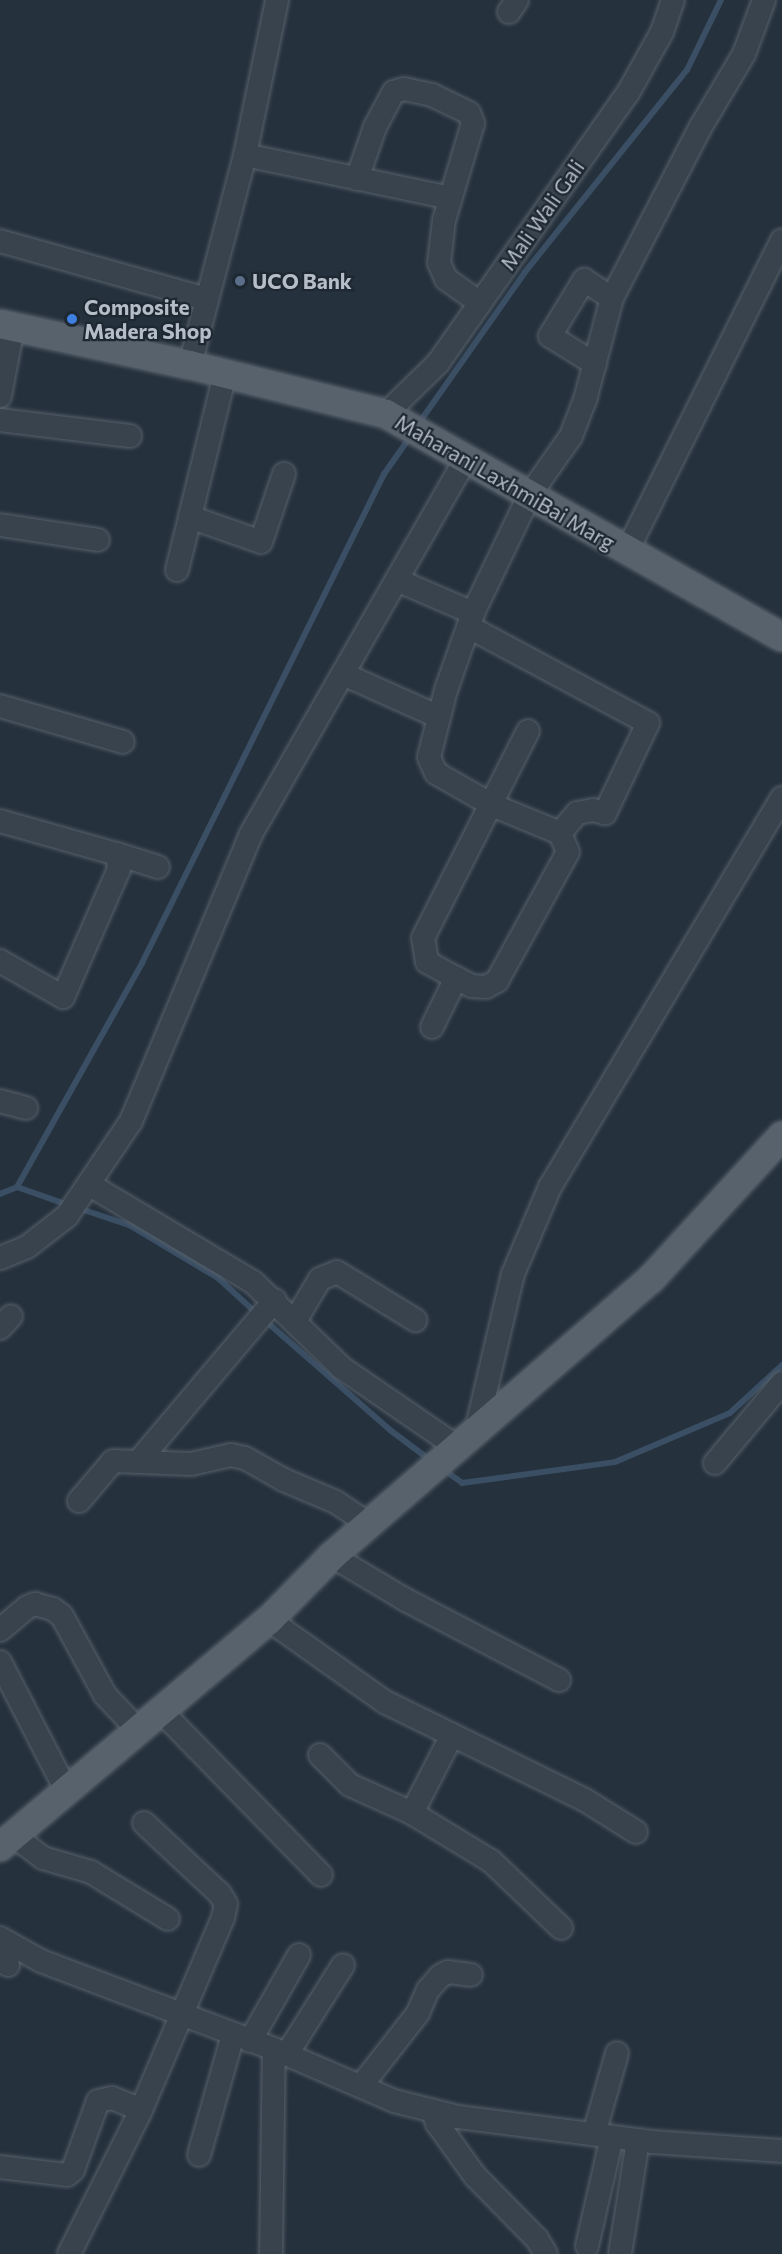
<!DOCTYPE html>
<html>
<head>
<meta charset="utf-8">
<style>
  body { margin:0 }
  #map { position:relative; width:782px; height:2254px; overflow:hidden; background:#25313d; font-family:Commissioner,sans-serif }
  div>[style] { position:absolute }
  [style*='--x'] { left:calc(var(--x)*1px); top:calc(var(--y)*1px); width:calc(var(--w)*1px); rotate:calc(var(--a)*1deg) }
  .stream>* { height:6px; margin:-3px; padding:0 3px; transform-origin:3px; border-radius:3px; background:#3a4e64 }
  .roads { filter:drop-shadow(0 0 2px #57616b) drop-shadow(0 0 2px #57616b) }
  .minor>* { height:22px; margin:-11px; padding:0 11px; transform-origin:11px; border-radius:11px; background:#39434d }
  .major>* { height:28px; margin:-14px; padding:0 14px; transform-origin:14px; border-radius:14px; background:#57626d }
  .dots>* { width:16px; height:16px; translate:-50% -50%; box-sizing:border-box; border:3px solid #1e2832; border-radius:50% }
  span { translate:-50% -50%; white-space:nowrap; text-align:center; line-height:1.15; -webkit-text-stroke:4.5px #1e2832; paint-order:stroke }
  .street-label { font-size:21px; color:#b5bec8 }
  .poi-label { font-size:21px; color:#b5bec8; font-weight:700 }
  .left { translate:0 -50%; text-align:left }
</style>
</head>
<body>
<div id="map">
  <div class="stream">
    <i style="--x:419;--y:423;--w:184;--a:-54.9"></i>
    <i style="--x:525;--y:272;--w:259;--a:-51.3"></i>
    <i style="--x:687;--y:70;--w:78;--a:-64.1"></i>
    <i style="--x:17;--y:1187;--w:54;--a:19.4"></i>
    <i style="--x:0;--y:1194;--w:18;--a:-22"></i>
    <i style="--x:17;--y:1187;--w:257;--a:-60.8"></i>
    <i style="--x:142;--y:963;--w:546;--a:-63.67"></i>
    <i style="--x:384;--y:474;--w:45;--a:-54.9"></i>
    <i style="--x:78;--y:1208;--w:54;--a:18.4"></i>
    <i style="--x:129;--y:1225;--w:104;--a:30.8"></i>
    <i style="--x:218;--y:1278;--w:49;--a:42.5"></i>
    <i style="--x:269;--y:1324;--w:161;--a:41.2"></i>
    <i style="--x:390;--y:1430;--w:50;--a:36.9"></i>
    <i style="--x:443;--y:1469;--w:24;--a:36"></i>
    <i style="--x:462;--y:1483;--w:154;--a:-7.8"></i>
    <i style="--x:615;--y:1462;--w:125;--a:-23.1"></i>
    <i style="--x:730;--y:1413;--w:71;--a:-42.7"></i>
  </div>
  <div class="roads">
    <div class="minor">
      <i style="--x:509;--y:12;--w:14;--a:-56"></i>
      <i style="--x:245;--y:155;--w:210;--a:11.8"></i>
      <i style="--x:357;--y:179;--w:55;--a:-70.9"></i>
      <i style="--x:375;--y:127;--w:40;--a:-62"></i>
      <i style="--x:394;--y:92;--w:10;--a:-17"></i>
      <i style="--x:404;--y:89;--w:29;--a:12"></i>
      <i style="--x:432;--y:95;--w:41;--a:25.9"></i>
      <i style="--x:469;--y:113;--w:11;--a:68"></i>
      <i style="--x:473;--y:123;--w:101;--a:106.6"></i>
      <i style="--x:444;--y:220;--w:43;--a:96.6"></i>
      <i style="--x:439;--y:263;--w:17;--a:66"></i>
      <i style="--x:446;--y:279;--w:42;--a:35.2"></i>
      <i style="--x:0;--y:241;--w:214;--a:15.7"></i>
      <i style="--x:595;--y:364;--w:53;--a:-148.1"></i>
      <i style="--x:550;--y:336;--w:66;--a:-58.7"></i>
      <i style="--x:584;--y:280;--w:33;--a:33"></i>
      <i style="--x:190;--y:365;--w:217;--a:-75.3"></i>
      <i style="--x:245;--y:155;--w:158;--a:-78.3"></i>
      <i style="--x:225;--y:374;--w:147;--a:103.8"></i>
      <i style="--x:190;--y:517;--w:75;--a:19.4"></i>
      <i style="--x:261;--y:542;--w:72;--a:-71.3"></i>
      <i style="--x:0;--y:396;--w:70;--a:-79.3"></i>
      <i style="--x:386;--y:414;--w:73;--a:-44.4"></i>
      <i style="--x:438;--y:363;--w:330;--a:-54.9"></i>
      <i style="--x:628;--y:93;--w:70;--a:-60.9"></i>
      <i style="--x:662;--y:32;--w:34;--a:-71"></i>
      <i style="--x:0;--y:420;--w:131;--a:7"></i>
      <i style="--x:0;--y:525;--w:99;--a:8.7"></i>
      <i style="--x:627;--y:551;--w:347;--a:-63.5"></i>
      <i style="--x:177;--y:570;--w:55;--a:-76.2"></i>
      <i style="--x:397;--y:580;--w:83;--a:23.5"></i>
      <i style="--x:469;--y:627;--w:203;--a:28.2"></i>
      <i style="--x:648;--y:723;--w:100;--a:115.5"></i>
      <i style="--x:605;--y:813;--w:12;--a:-166"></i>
      <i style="--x:593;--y:810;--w:16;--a:169"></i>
      <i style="--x:577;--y:813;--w:26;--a:130"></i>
      <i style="--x:560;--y:833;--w:74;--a:-157.6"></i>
      <i style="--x:492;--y:805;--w:64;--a:-150.3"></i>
      <i style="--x:436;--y:773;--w:17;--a:-114"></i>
      <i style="--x:429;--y:757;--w:69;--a:-75.8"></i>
      <i style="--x:446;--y:690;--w:82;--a:-70.7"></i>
      <i style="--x:473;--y:613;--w:130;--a:-64.4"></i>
      <i style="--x:529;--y:496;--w:73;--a:-55"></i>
      <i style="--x:571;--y:436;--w:39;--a:-69"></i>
      <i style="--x:585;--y:400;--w:106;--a:-75.2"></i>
      <i style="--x:612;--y:298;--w:191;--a:-62.6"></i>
      <i style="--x:700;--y:128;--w:86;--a:-59.3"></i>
      <i style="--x:744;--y:54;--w:58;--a:-69.7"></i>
      <i style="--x:343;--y:674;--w:105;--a:24.1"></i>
      <i style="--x:0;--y:706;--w:128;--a:16.3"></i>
      <i style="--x:0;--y:821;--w:122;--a:15.8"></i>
      <i style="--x:117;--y:854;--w:15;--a:82"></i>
      <i style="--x:119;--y:869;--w:140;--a:113.6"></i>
      <i style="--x:63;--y:997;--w:73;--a:-150.3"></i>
      <i style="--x:117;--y:854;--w:43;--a:17.6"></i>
      <i style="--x:456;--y:978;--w:18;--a:27"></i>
      <i style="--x:472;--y:986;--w:14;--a:4"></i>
      <i style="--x:486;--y:987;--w:13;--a:-29"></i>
      <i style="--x:497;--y:981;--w:147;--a:-61.2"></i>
      <i style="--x:568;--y:852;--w:21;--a:-113"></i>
      <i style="--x:432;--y:1027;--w:55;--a:-63.9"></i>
      <i style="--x:456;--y:978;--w:33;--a:-151"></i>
      <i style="--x:427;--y:962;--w:24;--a:-99"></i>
      <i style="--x:423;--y:938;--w:232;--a:-63.1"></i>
      <i style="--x:0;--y:1101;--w:27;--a:15"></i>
      <i style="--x:90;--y:1185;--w:190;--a:30.8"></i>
      <i style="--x:253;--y:1282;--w:124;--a:44"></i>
      <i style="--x:342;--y:1368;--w:140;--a:34.5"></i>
      <i style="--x:0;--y:1258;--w:29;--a:-22"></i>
      <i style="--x:27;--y:1247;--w:51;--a:-37.8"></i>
      <i style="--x:67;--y:1216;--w:115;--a:-56"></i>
      <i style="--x:131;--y:1121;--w:311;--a:-67.3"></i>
      <i style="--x:251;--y:834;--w:434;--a:-60.2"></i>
      <i style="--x:295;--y:1321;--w:49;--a:-59.2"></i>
      <i style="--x:320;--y:1279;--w:18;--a:-22"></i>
      <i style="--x:337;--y:1272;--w:92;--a:31.6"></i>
      <i style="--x:0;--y:1328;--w:16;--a:-47"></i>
      <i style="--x:477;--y:1427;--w:157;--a:-76.8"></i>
      <i style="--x:513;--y:1274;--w:95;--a:-67"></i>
      <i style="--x:550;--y:1187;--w:453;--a:-59.2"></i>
      <i style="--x:138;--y:1462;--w:212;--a:-49.8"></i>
      <i style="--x:715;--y:1463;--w:104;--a:-50.1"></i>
      <i style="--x:79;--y:1501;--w:52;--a:-49.6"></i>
      <i style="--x:113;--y:1461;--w:78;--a:2.2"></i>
      <i style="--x:191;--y:1464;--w:41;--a:-12.7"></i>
      <i style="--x:231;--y:1455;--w:14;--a:12"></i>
      <i style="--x:245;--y:1458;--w:45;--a:29.4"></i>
      <i style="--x:284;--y:1480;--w:56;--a:22.9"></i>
      <i style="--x:336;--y:1502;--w:41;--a:34.1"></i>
      <i style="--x:332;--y:1556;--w:84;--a:30.8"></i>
      <i style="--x:404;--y:1599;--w:175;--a:27.6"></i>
      <i style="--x:269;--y:1620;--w:142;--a:35.3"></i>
      <i style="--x:385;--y:1702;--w:223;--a:26.1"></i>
      <i style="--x:585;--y:1800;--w:60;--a:32.1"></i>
      <i style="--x:0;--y:1630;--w:35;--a:-40"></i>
      <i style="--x:27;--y:1607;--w:9;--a:-21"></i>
      <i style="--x:35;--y:1604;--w:19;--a:16"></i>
      <i style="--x:53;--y:1609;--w:11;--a:38"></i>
      <i style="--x:62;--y:1616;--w:90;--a:61.4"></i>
      <i style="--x:105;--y:1695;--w:47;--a:46.7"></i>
      <i style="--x:0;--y:1662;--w:144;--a:62.7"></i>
      <i style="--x:161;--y:1711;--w:229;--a:45.7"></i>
      <i style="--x:452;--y:1735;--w:88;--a:117.1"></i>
      <i style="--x:412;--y:1813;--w:92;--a:31.3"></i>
      <i style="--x:491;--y:1861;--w:97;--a:43.7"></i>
      <i style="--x:320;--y:1755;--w:42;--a:45"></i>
      <i style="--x:350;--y:1785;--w:68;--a:24.3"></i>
      <i style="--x:14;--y:1836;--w:36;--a:37"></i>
      <i style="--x:43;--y:1858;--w:50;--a:16.3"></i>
      <i style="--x:91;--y:1872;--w:90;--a:31.4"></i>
      <i style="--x:0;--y:1938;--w:47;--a:29.3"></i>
      <i style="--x:41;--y:1961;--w:249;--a:20.7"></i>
      <i style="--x:274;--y:2049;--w:131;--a:23.4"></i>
      <i style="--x:394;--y:2101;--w:66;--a:14"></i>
      <i style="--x:458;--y:2117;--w:196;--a:7.3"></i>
      <i style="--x:652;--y:2142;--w:130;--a:4"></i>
      <i style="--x:0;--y:1959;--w:10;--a:37"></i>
      <i style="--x:250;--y:2041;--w:99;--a:-60.3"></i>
      <i style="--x:287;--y:2054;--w:105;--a:-57.8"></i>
      <i style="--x:361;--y:2086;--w:93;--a:-52"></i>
      <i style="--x:418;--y:2013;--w:25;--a:-67"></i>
      <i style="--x:428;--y:1990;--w:18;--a:-49"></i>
      <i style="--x:440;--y:1976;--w:9;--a:-27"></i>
      <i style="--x:448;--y:1972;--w:23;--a:7"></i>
      <i style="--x:433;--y:2111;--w:13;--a:72"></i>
      <i style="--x:437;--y:2123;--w:65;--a:54.4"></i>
      <i style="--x:475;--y:2176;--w:88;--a:45.5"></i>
      <i style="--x:537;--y:2239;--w:17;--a:59"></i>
      <i style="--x:594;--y:2134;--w:84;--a:-74.1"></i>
      <i style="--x:199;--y:2155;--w:125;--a:-74.2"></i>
      <i style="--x:0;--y:2167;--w:67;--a:6.8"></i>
      <i style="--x:67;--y:2175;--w:8;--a:-40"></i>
      <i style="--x:73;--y:2170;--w:73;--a:-70.1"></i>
      <i style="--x:98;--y:2101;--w:14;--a:-12"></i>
      <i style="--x:112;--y:2098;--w:31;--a:22"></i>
      <i style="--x:587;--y:2246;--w:112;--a:-77.1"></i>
      <i style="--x:69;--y:2254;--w:161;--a:-63.4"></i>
      <i style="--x:141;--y:2110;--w:209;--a:-66.9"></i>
      <i style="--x:223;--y:1918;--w:14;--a:-78"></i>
      <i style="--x:226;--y:1904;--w:12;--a:-121"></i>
      <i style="--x:220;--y:1894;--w:104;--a:-136.9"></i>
      <i style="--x:271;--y:2254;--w:205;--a:-89.2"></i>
      <i style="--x:620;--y:2254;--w:115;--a:-81"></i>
    </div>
    <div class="major">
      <i style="--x:0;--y:324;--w:194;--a:12.2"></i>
      <i style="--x:190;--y:365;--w:202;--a:14"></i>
      <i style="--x:386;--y:414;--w:454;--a:29.4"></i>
      <i style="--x:0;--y:1847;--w:352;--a:-40.2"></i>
      <i style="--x:269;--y:1620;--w:90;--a:-45.5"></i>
      <i style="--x:332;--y:1556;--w:422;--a:-41"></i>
      <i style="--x:651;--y:1279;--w:194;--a:-47.5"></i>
    </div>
  </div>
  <div class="dots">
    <i style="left:240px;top:281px;background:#5c6f8a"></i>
    <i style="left:72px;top:319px;background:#3f7fe0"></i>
  </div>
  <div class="street-label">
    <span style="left:542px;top:215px;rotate:-55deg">Mali Wali Gali</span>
    <span style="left:505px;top:482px;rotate:30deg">Maharani LaxhmiBai Marg</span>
  </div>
  <div class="poi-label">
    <span class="left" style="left:252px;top:281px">UCO Bank</span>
    <span class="left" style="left:84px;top:319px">Composite<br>Madera Shop</span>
  </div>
</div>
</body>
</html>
